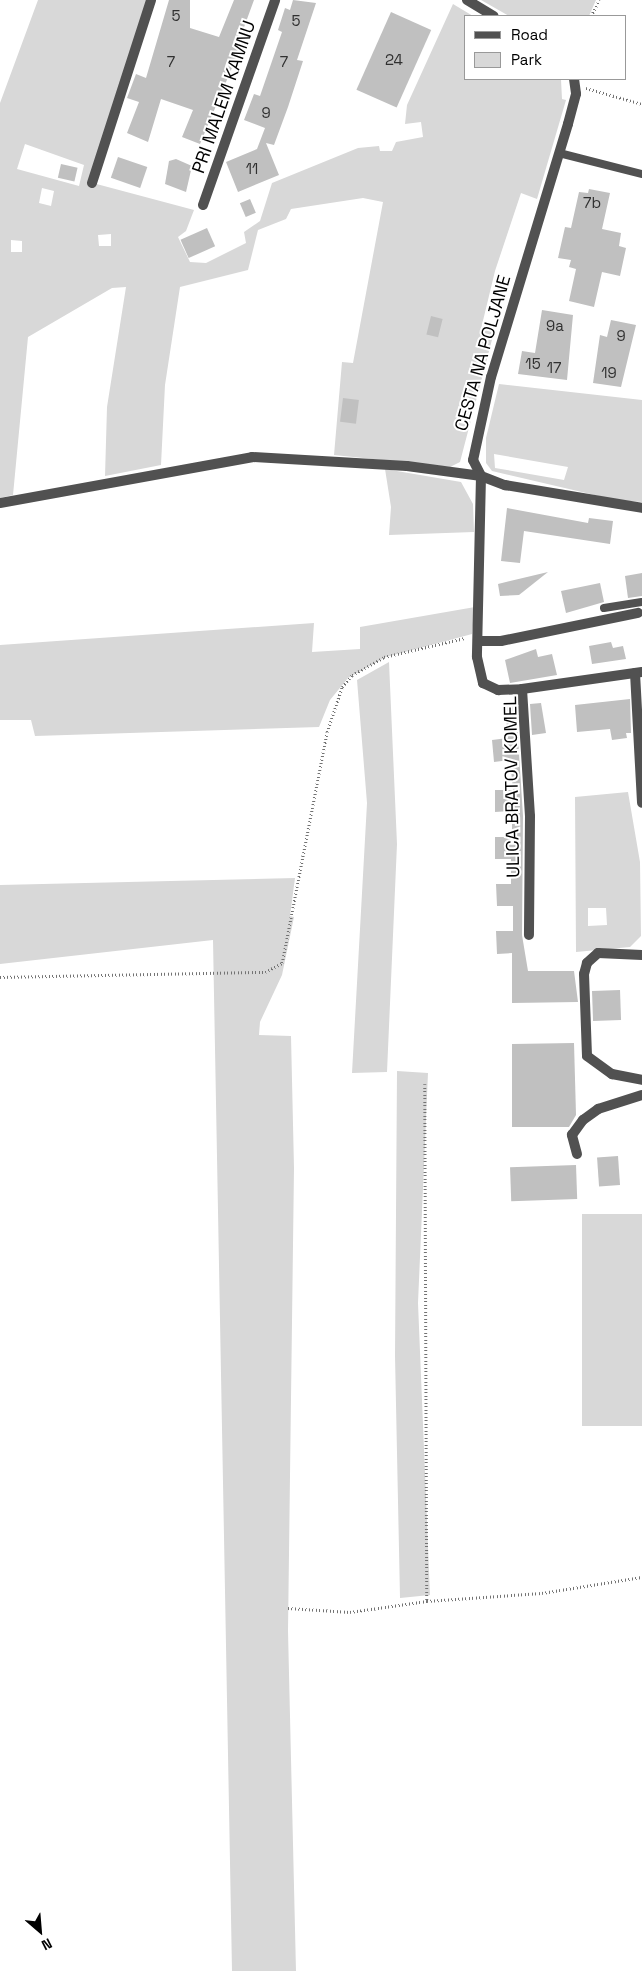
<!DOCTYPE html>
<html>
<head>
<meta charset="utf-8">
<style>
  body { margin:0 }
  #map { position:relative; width:642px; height:1971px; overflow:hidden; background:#fff; font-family:"Space Grotesk",sans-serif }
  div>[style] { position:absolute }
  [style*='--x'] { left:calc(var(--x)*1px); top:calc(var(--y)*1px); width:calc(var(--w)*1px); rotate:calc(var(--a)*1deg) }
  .green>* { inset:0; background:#d8d8d8; transform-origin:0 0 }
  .building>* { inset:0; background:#c0c0c0; transform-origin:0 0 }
  .path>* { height:2.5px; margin-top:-1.25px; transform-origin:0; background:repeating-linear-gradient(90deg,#737373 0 1px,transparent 0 3.5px) }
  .service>* { height:8px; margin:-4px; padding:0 4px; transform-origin:4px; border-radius:4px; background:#515151 }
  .minor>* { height:10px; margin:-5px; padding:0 5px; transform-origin:5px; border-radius:5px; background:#515151 }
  span { translate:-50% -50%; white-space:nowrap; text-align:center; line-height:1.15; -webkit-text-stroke:4px #fff; paint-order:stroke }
  .number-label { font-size:15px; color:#303030 }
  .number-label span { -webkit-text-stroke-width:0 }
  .street-label { font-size:18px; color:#000 }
  .legend { position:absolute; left:464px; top:15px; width:162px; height:65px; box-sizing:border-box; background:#fff; border:1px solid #999; margin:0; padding:6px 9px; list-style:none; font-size:15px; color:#000 }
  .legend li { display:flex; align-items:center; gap:10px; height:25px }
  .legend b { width:25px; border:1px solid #999 }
  .north { position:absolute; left:15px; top:1906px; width:50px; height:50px; -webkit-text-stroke:4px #fff; paint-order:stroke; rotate:153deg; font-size:14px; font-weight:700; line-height:20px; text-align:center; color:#000 }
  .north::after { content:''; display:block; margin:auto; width:18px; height:22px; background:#000; clip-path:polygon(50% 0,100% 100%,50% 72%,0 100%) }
</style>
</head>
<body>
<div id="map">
  <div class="green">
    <i style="clip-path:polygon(evenodd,38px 0,147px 0,89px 182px,194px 210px,186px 231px,178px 237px,190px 262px,206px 263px,246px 243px,244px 232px,260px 221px,272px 183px,358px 148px,379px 146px,380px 151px,392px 151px,396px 142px,423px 137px,421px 122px,405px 124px,407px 105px,453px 4px,473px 16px,466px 16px,466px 79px,561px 79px,562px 99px,566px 100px,537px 199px,521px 193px,495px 271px,481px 329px,494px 332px,460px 462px,450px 467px,334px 455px,342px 362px,353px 363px,383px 202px,363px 198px,291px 209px,286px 219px,258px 230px,248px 270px,180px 287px,165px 385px,161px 465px,105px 476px,107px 407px,126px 287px,112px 288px,28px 337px,13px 495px,0 498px,0 103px,38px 0,25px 144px,84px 165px,79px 186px,17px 169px,25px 144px,38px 0,42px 188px,54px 191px,51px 206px,39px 203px,42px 188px,38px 0,111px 234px,111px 246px,99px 246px,98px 235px,111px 234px,38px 0,11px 240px,22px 241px,22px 252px,11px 252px,11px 240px)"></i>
    <i style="clip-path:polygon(481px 0,596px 0,589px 16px,509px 16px)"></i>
    <i style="clip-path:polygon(evenodd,499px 384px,642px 400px,642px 502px,616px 500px,492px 471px,486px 463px,486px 438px,499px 384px,494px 454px,568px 467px,564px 480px,495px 468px,494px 454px)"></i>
    <i style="clip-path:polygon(385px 469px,461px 482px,473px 504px,474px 532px,389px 535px,391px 507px)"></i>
    <i style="clip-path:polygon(475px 607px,472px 634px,386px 657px,348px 678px,330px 700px,319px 727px,35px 736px,31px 720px,0 720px,0 645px,314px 623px,312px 652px,360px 649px,360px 627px)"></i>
    <i style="clip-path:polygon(389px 662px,397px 844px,387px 1072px,352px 1073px,367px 803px,357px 680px)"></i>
    <i style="clip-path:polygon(evenodd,628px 792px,640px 862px,641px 936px,630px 947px,576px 952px,575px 797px,628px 792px,588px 908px,606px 908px,607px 925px,588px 926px,588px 908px)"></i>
    <i style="clip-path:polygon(295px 878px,290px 916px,294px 917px,282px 975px,260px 1022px,259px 1035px,291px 1036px,294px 1168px,288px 1631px,296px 1971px,232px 1971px,213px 940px,0 964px,0 885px)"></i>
    <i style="clip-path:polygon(397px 1071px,428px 1073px,418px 1303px,430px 1595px,400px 1598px,395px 1356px)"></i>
    <i style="left:642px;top:1214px;width:212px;height:60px;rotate:90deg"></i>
  </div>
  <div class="building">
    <i style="clip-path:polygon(169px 0,190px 0,190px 28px,219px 37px,234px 0,254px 0,243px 30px,247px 32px,200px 144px,182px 137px,193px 110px,161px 99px,148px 142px,127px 133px,139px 102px,127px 98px,136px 74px,146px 78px)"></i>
    <i style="clip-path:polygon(293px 0,316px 3px,297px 60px,303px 61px,288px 107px,274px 145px,266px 143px,279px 175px,238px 192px,226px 162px,257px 149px,265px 128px,244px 120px,254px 94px,260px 96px,282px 32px,278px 30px,285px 8px,290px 10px)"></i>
    <i style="left:391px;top:12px;width:44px;height:85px;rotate:24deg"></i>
    <i style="left:118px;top:157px;width:31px;height:22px;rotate:19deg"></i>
    <i style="clip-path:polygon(176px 159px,192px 166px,186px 192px,165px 184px,169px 161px)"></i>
    <i style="left:61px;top:164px;width:17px;height:14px;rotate:13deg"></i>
    <i style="clip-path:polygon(589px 189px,610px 193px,602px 229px,621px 233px,619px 246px,626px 248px,620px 276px,602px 272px,594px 307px,569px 301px,576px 269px,569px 267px,571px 260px,558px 258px,565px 227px,571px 228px,579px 192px,588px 193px)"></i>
    <i style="left:250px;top:199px;width:15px;height:11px;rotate:67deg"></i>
    <i style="left:207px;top:228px;width:20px;height:29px;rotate:66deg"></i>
    <i style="clip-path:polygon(542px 310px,573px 315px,567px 380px,518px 374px,522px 351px,535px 353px)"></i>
    <i style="left:431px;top:316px;width:12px;height:19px;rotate:14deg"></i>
    <i style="clip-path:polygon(611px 320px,636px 325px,621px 387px,593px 383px,600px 335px,607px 337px)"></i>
    <i style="left:343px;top:398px;width:16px;height:24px;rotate:7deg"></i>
    <i style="clip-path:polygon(507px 508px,588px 523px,589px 518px,613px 521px,610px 544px,524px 531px,520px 563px,501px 561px)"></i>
    <i style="clip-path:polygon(548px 572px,519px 595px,500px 596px,498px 584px)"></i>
    <i style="clip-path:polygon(642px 573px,642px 596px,628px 598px,625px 576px)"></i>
    <i style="clip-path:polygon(600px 583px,604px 602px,566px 613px,561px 591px)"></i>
    <i style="clip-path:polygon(611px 642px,613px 648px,623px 646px,626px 659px,592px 664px,589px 646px)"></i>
    <i style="clip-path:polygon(536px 649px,538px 657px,552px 654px,557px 675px,510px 683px,505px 660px)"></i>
    <i style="clip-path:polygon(630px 699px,631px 733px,626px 733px,627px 738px,612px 740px,610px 729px,577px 732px,575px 705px)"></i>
    <i style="clip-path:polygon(541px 703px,546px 733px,532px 735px,530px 704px)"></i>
    <i style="clip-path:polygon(516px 706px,523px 816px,522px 935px,528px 971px,574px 971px,578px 1002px,512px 1003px,512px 953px,497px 954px,496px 931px,513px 931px,513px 906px,497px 906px,496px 884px,511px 884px,511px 859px,495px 859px,495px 837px,512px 837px,512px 811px,495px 812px,495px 790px,513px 790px,510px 760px,494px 762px,492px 740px,508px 738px,505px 707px)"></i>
    <i style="left:620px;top:990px;width:30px;height:28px;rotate:88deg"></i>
    <i style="clip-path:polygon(574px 1043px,576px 1115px,569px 1127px,512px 1127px,512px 1044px)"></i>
    <i style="left:618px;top:1156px;width:29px;height:21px;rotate:86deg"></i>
    <i style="left:576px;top:1165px;width:34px;height:66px;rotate:88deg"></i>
  </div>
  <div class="path">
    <i style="--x:591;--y:16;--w:18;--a:-63"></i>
    <i style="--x:586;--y:88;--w:58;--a:15.9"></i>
    <i style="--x:0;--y:977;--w:265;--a:-1.1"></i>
    <i style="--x:265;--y:972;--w:19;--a:-28"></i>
    <i style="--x:282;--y:963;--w:235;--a:-79"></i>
    <i style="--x:327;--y:732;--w:47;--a:-71.6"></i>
    <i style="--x:342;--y:687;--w:16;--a:-50"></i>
    <i style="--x:352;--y:675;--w:37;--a:-29"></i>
    <i style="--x:384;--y:657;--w:83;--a:-13.2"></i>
    <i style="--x:425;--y:1084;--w:517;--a:89.78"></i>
    <i style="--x:288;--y:1608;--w:62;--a:3.7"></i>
    <i style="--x:350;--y:1612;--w:78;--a:-8.1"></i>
    <i style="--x:427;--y:1601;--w:115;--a:-4"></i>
    <i style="--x:542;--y:1593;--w:101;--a:-9.1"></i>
  </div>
  <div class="service">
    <i style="--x:559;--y:153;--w:86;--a:14.2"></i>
    <i style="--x:604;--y:608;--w:38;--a:-9"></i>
  </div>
  <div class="minor">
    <i style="--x:467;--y:0;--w:31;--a:31"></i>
    <i style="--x:574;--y:79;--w:15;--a:82"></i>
    <i style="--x:576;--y:94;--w:31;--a:105"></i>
    <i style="--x:568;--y:124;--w:264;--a:106.9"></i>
    <i style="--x:491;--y:377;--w:85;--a:102.2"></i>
    <i style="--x:473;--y:460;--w:18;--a:63"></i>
    <i style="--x:481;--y:476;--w:26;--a:21"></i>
    <i style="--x:505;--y:485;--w:139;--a:9.5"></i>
    <i style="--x:92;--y:183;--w:192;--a:-72.1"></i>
    <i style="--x:203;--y:205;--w:217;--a:-70.6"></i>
    <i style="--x:481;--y:476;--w:181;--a:91.3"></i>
    <i style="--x:477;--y:657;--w:27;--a:77"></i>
    <i style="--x:483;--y:683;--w:17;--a:25"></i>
    <i style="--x:498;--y:690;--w:24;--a:-2"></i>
    <i style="--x:522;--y:689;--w:121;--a:-8.1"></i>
    <i style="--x:0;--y:503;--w:256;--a:-10.3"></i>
    <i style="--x:252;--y:457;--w:155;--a:3.3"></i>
    <i style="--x:407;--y:466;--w:75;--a:7.7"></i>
    <i style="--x:478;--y:641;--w:23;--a:0"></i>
    <i style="--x:501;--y:641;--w:140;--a:-11.6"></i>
    <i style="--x:635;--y:673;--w:130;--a:86.9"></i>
    <i style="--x:522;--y:689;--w:127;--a:86.4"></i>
    <i style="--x:530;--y:816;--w:119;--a:90.5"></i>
    <i style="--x:642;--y:955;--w:44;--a:-177.4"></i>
    <i style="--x:598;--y:953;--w:15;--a:138"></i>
    <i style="--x:587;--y:963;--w:11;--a:105"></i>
    <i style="--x:584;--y:974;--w:82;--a:87.9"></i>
    <i style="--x:587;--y:1056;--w:31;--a:36"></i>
    <i style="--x:612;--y:1074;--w:31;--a:11"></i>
    <i style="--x:577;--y:1154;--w:20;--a:-105"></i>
    <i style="--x:572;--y:1135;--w:19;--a:-54"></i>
    <i style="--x:583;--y:1120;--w:19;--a:-36"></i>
    <i style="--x:598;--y:1109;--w:46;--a:-17.7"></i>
  </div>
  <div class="number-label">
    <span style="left:176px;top:16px">5</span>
    <span style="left:296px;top:21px">5</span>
    <span style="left:394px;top:60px">24</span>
    <span style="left:171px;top:62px">7</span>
    <span style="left:284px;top:62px">7</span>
    <span style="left:266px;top:113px">9</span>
    <span style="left:252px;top:169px">11</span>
    <span style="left:592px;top:203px">7b</span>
    <span style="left:555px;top:326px">9a</span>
    <span style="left:621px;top:336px">9</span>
    <span style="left:533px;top:364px">15</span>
    <span style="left:554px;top:368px">17</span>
    <span style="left:609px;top:373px">19</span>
  </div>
  <div class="street-label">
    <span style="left:224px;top:97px;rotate:-71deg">PRI MALEM KAMNU</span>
    <span style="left:483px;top:353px;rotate:-74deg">CESTA NA POLJANE</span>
    <span style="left:512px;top:787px;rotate:-91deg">ULICA BRATOV KOMEL</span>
  </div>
  <ul class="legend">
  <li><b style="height:6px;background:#515151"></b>Road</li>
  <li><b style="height:14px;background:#d8d8d8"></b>Park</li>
  </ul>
  <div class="north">N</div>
</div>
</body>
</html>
